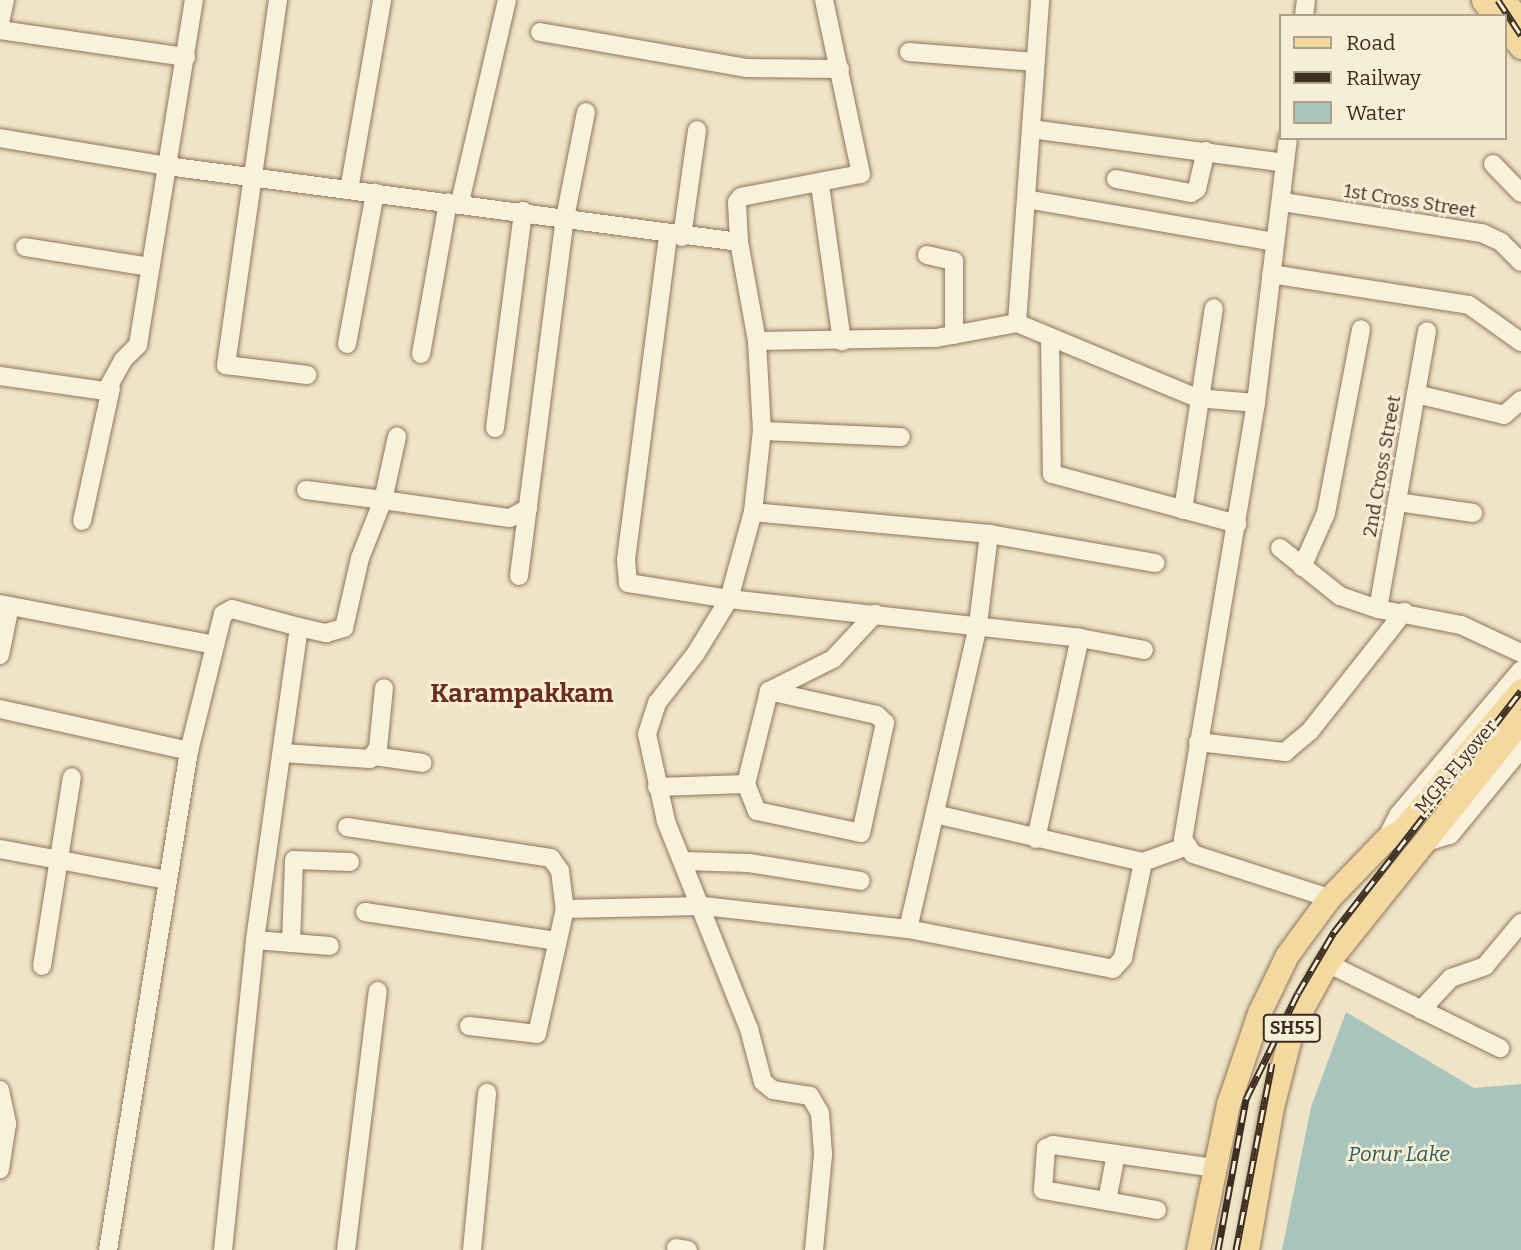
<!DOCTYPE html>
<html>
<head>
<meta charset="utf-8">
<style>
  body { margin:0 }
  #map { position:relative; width:1521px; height:1250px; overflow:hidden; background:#f0e4c8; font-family:Bitter,serif }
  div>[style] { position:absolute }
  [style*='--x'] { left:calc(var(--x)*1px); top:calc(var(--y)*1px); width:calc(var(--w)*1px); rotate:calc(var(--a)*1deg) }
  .water>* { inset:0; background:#a9c4bc }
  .roads { filter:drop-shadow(0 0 2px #8d765c) drop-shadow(0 0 2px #8d765c) }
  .minor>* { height:18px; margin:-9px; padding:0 9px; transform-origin:9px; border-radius:9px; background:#faf1dc }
  .major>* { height:23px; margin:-11.5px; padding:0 11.5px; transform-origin:11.5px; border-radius:11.5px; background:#f3d9a0 }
  .rail>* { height:7px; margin-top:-3.5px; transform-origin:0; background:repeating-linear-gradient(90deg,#f7eed8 0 13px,#3d2e20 0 26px); box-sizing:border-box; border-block:2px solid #3d2e20 }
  span { translate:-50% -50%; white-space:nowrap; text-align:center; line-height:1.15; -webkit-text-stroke:5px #f7eed8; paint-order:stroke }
  .shield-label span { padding:2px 5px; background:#f7eed8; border:2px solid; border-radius:5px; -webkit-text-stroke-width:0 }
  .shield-label { font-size:18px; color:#3d2e20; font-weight:700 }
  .street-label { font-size:19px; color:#3d2e20 }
  .water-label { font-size:21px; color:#2f5d5a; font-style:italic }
  .district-label { font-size:26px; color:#6b2e1e; font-weight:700 }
  .legend { position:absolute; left:1279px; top:14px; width:228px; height:126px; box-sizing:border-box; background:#f7eed8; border:2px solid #ada18e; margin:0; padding:9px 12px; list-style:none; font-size:21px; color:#3d2e20 }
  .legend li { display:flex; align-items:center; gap:14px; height:35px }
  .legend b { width:35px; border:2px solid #ada18e }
</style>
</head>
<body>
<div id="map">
  <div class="water">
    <i style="clip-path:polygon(1346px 1012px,1474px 1088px,1521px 1084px,1521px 1250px,1282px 1250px,1311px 1107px)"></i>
  </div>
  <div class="roads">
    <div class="minor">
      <i style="--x:278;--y:0;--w:369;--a:98.1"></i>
      <i style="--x:226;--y:365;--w:82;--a:7"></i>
      <i style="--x:1304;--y:16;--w:16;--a:-83"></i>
      <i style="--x:0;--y:23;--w:24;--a:-78"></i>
      <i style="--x:0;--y:30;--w:188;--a:8.3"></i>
      <i style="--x:540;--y:32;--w:209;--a:9.9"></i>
      <i style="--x:746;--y:68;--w:94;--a:0.6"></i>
      <i style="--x:909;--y:52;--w:127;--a:4.5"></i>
      <i style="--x:1031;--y:129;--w:256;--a:7.6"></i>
      <i style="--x:0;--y:138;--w:169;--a:9.5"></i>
      <i style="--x:167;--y:166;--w:577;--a:7.57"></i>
      <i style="--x:1288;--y:138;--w:267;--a:96.9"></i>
      <i style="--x:1256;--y:403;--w:442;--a:99.5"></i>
      <i style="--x:1183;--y:839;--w:18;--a:56"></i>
      <i style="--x:1193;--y:854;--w:143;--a:17.9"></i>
      <i style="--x:1493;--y:164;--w:40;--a:46"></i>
      <i style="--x:1116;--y:179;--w:76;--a:10.6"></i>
      <i style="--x:1191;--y:193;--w:7;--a:-34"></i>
      <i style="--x:1197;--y:189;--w:39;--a:-77"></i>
      <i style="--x:820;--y:185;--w:158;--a:82"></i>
      <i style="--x:349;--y:190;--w:193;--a:-80.1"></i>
      <i style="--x:1026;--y:199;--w:253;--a:9.8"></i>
      <i style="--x:460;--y:202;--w:207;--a:-76.9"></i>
      <i style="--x:1283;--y:202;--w:201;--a:8.9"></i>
      <i style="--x:1482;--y:233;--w:21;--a:25"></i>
      <i style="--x:1501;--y:242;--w:28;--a:45"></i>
      <i style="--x:668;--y:236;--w:327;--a:97.4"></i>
      <i style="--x:626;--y:560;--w:23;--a:85"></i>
      <i style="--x:628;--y:583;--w:102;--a:9"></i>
      <i style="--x:729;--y:599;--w:353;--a:6.3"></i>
      <i style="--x:1080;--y:638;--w:65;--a:10.6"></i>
      <i style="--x:682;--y:237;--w:108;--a:-82"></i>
      <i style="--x:25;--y:247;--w:127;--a:9.1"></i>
      <i style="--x:927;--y:255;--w:28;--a:13"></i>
      <i style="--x:954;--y:261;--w:74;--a:90"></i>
      <i style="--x:1271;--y:274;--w:200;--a:8.9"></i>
      <i style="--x:1469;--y:305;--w:64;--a:35.4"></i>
      <i style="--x:1017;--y:323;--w:324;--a:-85.9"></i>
      <i style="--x:1050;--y:337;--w:137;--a:89.2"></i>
      <i style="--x:1052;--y:474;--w:192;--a:15.1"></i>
      <i style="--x:757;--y:341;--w:179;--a:-1"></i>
      <i style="--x:936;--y:338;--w:82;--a:-10.5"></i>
      <i style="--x:1017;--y:323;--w:195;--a:22.6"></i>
      <i style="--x:1197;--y:398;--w:59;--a:4.8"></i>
      <i style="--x:347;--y:344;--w:154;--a:-79.5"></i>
      <i style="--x:421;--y:354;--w:154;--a:-79.9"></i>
      <i style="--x:0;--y:376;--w:107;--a:8.1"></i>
      <i style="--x:106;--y:391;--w:35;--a:-61"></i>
      <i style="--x:123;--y:360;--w:21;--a:-45"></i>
      <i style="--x:138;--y:345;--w:350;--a:-80.8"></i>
      <i style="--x:1416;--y:394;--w:90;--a:13.4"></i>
      <i style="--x:1504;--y:415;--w:23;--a:-41"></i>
      <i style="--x:495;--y:428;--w:219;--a:-82.6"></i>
      <i style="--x:762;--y:431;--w:139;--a:2.5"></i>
      <i style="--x:306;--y:490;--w:78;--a:7.4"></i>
      <i style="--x:383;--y:500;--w:65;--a:-77.5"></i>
      <i style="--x:1397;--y:502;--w:77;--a:8.2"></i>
      <i style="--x:1183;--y:510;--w:204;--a:-81.3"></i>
      <i style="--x:753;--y:512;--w:237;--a:5.3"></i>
      <i style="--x:989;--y:534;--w:169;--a:9.9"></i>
      <i style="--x:82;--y:521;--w:136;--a:-77.7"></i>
      <i style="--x:1280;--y:548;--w:77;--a:38.7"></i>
      <i style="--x:1340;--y:596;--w:40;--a:18.9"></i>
      <i style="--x:1378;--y:609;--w:85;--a:10.9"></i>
      <i style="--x:1461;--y:625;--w:66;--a:25"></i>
      <i style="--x:1302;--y:567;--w:59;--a:-66"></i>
      <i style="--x:1326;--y:513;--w:187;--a:-79.2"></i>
      <i style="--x:519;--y:576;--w:361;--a:-82.7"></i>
      <i style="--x:565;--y:218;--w:108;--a:-78.8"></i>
      <i style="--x:0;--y:604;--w:218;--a:10.8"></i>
      <i style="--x:1378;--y:609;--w:282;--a:-80"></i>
      <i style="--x:0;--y:655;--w:50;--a:-78.5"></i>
      <i style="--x:0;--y:709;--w:194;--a:12.5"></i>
      <i style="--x:1198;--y:742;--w:88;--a:6.6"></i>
      <i style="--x:1285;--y:752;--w:33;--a:-40"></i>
      <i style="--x:1310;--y:731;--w:152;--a:-51.7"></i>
      <i style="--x:283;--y:753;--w:87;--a:3.9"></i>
      <i style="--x:370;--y:759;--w:14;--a:-54"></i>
      <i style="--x:378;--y:748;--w:60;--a:-84.3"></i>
      <i style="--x:374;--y:756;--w:49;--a:8.1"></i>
      <i style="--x:746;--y:784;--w:96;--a:-76.1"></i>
      <i style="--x:657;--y:787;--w:89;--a:-1.9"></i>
      <i style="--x:746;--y:784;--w:29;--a:68"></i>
      <i style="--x:757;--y:811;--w:106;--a:11.9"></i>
      <i style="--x:861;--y:833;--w:113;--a:-77.7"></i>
      <i style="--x:885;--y:723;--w:11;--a:-135"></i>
      <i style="--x:877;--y:715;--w:111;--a:-167.5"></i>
      <i style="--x:769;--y:691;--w:72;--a:-26.6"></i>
      <i style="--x:833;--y:659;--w:62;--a:-47"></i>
      <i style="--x:935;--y:814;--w:213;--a:13"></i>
      <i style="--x:347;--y:827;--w:206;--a:8.6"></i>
      <i style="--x:551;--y:858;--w:16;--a:55"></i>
      <i style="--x:560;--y:871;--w:38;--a:83"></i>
      <i style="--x:565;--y:909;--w:138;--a:-1.2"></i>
      <i style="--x:703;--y:906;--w:206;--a:6.4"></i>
      <i style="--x:908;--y:929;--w:209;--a:11"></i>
      <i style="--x:1113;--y:969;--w:15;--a:-48"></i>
      <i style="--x:1123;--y:958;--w:98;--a:-78.2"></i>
      <i style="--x:1143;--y:862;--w:45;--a:-19.7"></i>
      <i style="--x:1036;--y:839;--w:206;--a:-77.7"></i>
      <i style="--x:1386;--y:839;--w:28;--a:-63"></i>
      <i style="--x:1399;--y:814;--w:189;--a:-49.7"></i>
      <i style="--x:1423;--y:843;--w:28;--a:-17"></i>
      <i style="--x:1450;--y:835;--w:112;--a:-50.5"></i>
      <i style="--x:0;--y:849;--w:170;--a:10.5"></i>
      <i style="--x:684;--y:861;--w:65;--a:1.8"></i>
      <i style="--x:749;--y:863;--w:113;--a:9.1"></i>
      <i style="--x:365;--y:912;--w:193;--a:8.6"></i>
      <i style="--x:908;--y:929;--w:312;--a:-77"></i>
      <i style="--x:978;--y:625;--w:92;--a:-83.1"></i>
      <i style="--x:255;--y:940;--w:75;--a:4.6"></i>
      <i style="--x:291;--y:943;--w:83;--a:-87.9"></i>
      <i style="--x:294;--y:860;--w:56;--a:2"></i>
      <i style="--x:1327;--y:963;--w:193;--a:26.2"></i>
      <i style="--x:42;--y:966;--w:191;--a:-81"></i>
      <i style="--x:1421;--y:1010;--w:44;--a:-46.8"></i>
      <i style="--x:1451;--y:978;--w:36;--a:-19"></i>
      <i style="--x:1485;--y:966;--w:56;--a:-50.1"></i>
      <i style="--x:469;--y:1026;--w:68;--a:6.7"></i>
      <i style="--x:537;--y:1034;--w:128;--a:-77.4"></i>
      <i style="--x:0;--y:1090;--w:35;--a:78"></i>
      <i style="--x:7;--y:1124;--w:46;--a:98.8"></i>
      <i style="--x:1107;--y:1201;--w:48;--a:-79.2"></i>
      <i style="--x:1157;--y:1210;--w:116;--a:-170"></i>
      <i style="--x:1043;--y:1190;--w:42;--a:-85.9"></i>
      <i style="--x:1046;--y:1148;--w:8;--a:-23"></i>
      <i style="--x:1053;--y:1145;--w:164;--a:8.1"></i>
      <i style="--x:676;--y:1248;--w:12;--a:9"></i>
      <i style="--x:108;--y:1250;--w:506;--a:-80.78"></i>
      <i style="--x:189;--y:751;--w:141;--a:-76.1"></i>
      <i style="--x:223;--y:614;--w:10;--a:-29"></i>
      <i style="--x:232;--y:609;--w:69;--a:15"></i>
      <i style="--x:223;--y:1250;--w:312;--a:-84.1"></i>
      <i style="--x:255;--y:940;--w:316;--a:-82"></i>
      <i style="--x:299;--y:627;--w:28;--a:13"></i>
      <i style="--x:326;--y:633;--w:19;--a:-16"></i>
      <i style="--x:344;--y:628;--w:72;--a:-77.1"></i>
      <i style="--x:360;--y:558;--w:62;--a:-68.4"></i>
      <i style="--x:383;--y:500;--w:128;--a:8.1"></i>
      <i style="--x:510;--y:518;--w:21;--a:-29"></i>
      <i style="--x:346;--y:1250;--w:261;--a:-83"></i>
      <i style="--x:472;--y:1250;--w:158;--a:-84.5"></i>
      <i style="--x:814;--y:1250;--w:96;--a:-84.6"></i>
      <i style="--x:823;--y:1154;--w:41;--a:-94.2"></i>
      <i style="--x:820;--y:1113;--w:20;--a:-120"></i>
      <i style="--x:810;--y:1096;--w:37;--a:-171"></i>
      <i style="--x:773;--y:1090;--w:13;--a:-141"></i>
      <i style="--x:763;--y:1082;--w:55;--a:-104.8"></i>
      <i style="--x:749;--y:1029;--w:224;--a:-111.8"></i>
      <i style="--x:666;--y:821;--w:89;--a:-102.3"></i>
      <i style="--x:647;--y:734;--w:33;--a:-72"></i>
      <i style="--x:657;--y:703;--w:63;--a:-52"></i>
      <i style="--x:696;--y:653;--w:63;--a:-58.6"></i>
      <i style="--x:729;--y:599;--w:90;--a:-74.6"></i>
      <i style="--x:753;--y:512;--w:81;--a:-83.7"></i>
      <i style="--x:762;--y:431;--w:90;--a:-93.2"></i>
      <i style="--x:757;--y:341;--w:101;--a:-100.3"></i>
      <i style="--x:739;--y:242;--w:40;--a:-92.9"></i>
      <i style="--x:737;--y:202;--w:6;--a:-51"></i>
      <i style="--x:741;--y:197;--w:122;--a:-10.9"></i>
      <i style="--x:861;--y:174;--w:178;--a:-102"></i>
    </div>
    <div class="major">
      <i style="--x:1483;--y:0;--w:20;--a:53"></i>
      <i style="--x:1503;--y:0;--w:28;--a:49"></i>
      <i style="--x:1505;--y:28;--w:25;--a:50"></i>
      <i style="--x:1198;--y:1250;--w:149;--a:-78.4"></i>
      <i style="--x:1228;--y:1104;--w:96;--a:-71.2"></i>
      <i style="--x:1259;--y:1013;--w:64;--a:-64.2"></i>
      <i style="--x:1287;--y:955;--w:71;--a:-53.6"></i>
      <i style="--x:1329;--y:898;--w:82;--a:-46"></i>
      <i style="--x:1386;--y:839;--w:18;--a:-29"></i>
      <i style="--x:1402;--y:830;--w:184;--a:-49.6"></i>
      <i style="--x:1247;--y:1250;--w:145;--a:-80.1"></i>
      <i style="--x:1272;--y:1107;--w:85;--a:-75.6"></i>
      <i style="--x:1293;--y:1025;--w:71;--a:-61.3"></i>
      <i style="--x:1327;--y:963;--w:310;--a:-51.3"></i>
    </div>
  </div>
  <div class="rail">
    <i style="--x:1498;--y:0;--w:42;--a:56.7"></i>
    <i style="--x:1218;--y:1250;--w:154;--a:-79.5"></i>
    <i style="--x:1246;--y:1099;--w:118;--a:-63.9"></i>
    <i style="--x:1298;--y:993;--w:71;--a:-59.5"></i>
    <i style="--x:1334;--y:932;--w:305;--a:-52.2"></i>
    <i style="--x:1236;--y:1250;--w:190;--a:-79.1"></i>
  </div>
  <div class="shield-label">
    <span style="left:1292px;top:1028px">SH55</span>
  </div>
  <div class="street-label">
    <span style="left:1410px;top:201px;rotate:9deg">1st Cross Street</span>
    <span style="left:1382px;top:466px;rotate:-80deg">2nd Cross Street</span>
    <span style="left:1456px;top:767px;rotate:-50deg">MGR FLyover</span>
  </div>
  <div class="water-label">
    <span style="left:1399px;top:1154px">Porur Lake</span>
  </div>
  <div class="district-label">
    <span style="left:522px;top:694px">Karampakkam</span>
  </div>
  <ul class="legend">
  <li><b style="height:9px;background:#f3d9a0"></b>Road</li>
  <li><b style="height:9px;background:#3d2e20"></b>Railway</li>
  <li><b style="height:19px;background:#a9c4bc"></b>Water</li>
  </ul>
</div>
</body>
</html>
